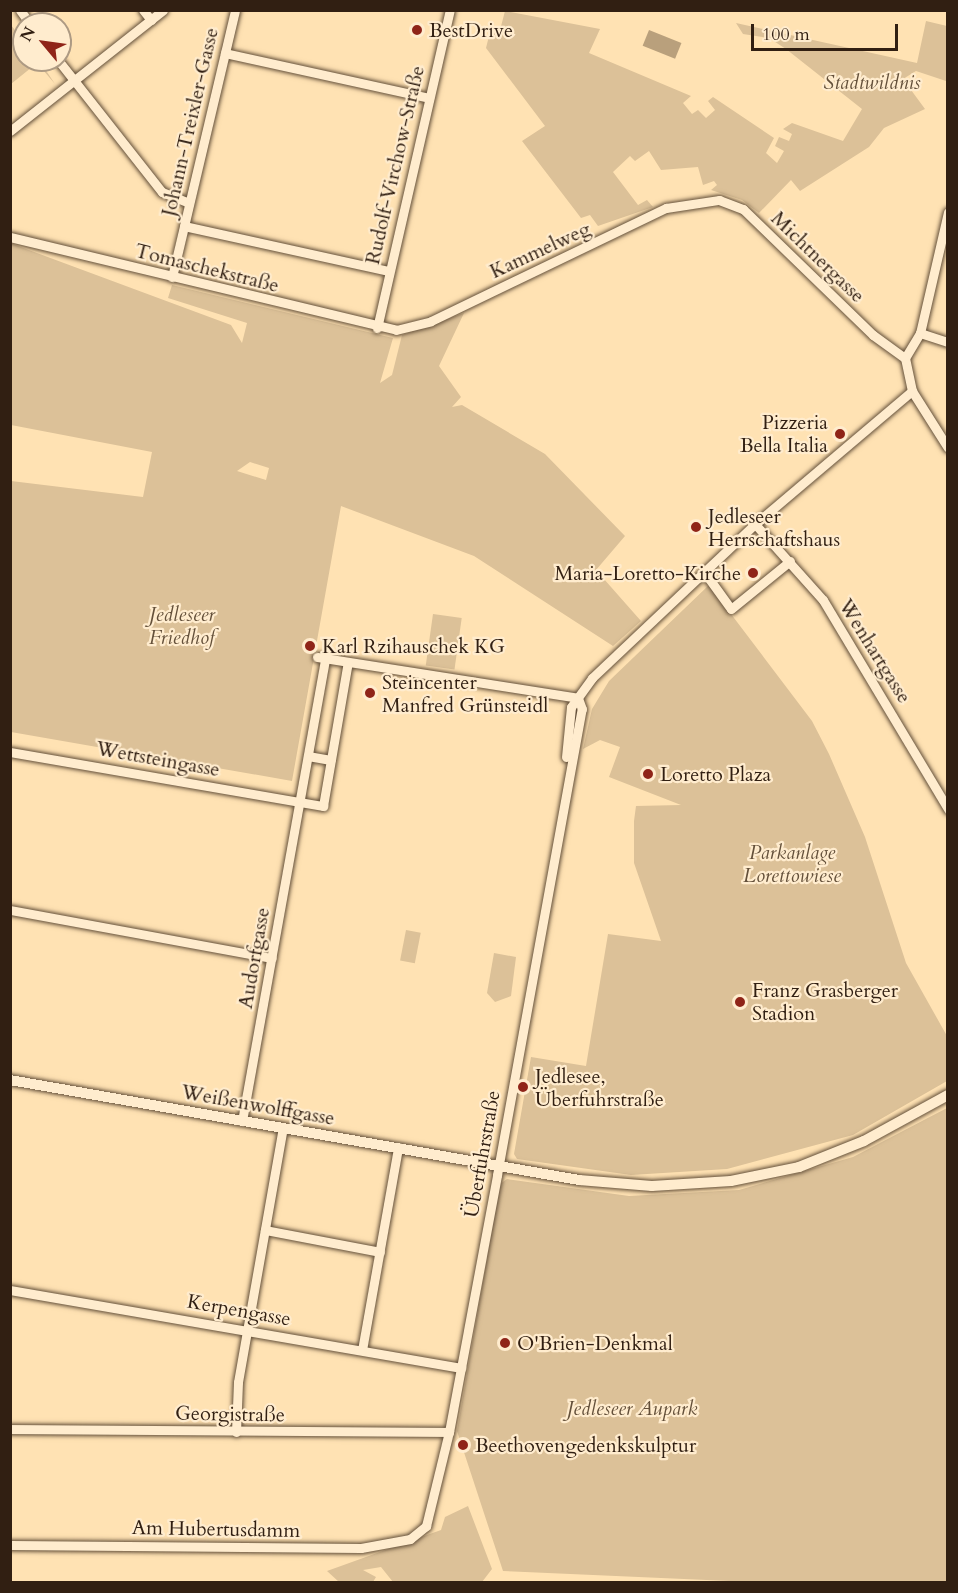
<!DOCTYPE html>
<html>
<head>
<meta charset="utf-8">
<style>
  body { margin:0 }
  #map { position:relative; width:958px; height:1593px; overflow:hidden; background:#ffe2b3; font-family:Cardo,serif }
  div>[style] { position:absolute }
  [style*='--x'] { left:calc(var(--x)*1px); top:calc(var(--y)*1px); width:calc(var(--w)*1px); rotate:calc(var(--a)*1deg) }
  .green>* { inset:0; background:#dcc198; transform-origin:0 0 }
  .water>* { inset:0; background:#b9a07c; transform-origin:0 0 }
  .roads { filter:drop-shadow(0 0 2px #64503a) drop-shadow(0 0 2px #64503a) }
  .minor>* { height:9px; margin:-4.5px; padding:0 4.5px; transform-origin:4.5px; border-radius:4.5px; background:#ffecce }
  .tertiary>* { height:10px; margin:-5px; padding:0 5px; transform-origin:5px; border-radius:5px; background:#ffecce }
  .dots>* { width:16px; height:16px; translate:-50% -50%; box-sizing:border-box; border:3px solid #ffecce; border-radius:50% }
  span { translate:-50% -50%; white-space:nowrap; text-align:center; line-height:1.15; -webkit-text-stroke:4.5px #ffecce; paint-order:stroke }
  .poi-label { font-size:20px; color:#311f12 }
  .left { translate:0 -50%; text-align:left }
  .right { translate:-100% -50%; text-align:right }
  .park-label { font-size:20px; color:#64503a; font-style:italic }
  .street-label { font-size:20px; color:#311f12 }
  .frame { position:absolute; inset:0; border:12px solid #311f12; pointer-events:none }
  .north { position:absolute; left:12px; top:12px; width:60px; height:60px; box-sizing:border-box; background:#ffecce; border:2px solid #ad9a83; border-radius:50%; rotate:299deg; font-size:16px; font-weight:700; line-height:24px; text-align:center; color:#311f12 }
  .north::after { content:''; display:block; margin:auto; width:21px; height:27px; background:#8f2418; clip-path:polygon(50% 0,100% 100%,50% 72%,0 100%) }
  .scale { position:absolute; left:751px; top:24px; width:147px; height:27px; box-sizing:border-box; border:3px solid #311f12; border-top:0; padding-left:8px; font-size:18px; line-height:21px; white-space:nowrap; color:#311f12; -webkit-text-stroke:4px #ffecce; paint-order:stroke }
</style>
</head>
<body>
<div id="map">
  <div class="green">
    <i style="clip-path:polygon(505px 11px,600px 29px,589px 53px,691px 96px,683px 103px,692px 114px,698px 110px,706px 118px,715px 110px,708px 101px,713px 97px,774px 138px,766px 153px,777px 163px,784px 151px,775px 146px,779px 137px,789px 141px,792px 134px,783px 129px,792px 123px,843px 141px,862px 109px,786px 49px,769px 38px,743px 34px,736px 23px,917px 63px,926px 21px,947px 26px,947px 71px,946px 81px,916px 71px,903px 79px,925px 109px,884px 128px,869px 147px,800px 191px,791px 180px,759px 213px,742px 200px,711px 190px,717px 185px,714px 181px,703px 185px,698px 167px,661px 170px,649px 151px,635px 161px,630px 156px,613px 172px,638px 205px,647px 200px,653px 207px,598px 226px,590px 215px,581px 218px,522px 141px,545px 126px,486px 48px,490px 32px,499px 34px)"></i>
    <i style="clip-path:polygon(10px 24px,24px 41px,24px 60px,39px 60px,55px 84px,37px 63px,11px 84px)"></i>
    <i style="clip-path:polygon(evenodd,10px 243px,231px 325px,242px 343px,247px 323px,168px 298px,172px 285px,393px 338px,380px 383px,392px 375px,402px 335px,464px 313px,439px 366px,461px 397px,452px 407px,462px 405px,545px 454px,625px 536px,596px 570px,641px 621px,613px 646px,474px 556px,341px 506px,292px 781px,11px 732px,11px 481px,143px 497px,152px 452px,11px 425px,10px 243px,250px 462px,269px 468px,266px 480px,237px 471px,250px 462px)"></i>
    <i style="clip-path:polygon(709px 585px,812px 721px,829px 754px,865px 837px,906px 963px,947px 1036px,947px 1081px,853px 1135px,727px 1169px,631px 1175px,517px 1159px,514px 1154px,531px 1057px,586px 1066px,608px 934px,661px 941px,634px 863px,634px 821px,636px 806px,681px 805px,609px 777px,620px 747px,600px 740px,583px 749px,592px 709px,609px 681px)"></i>
    <i style="left:433px;top:614px;width:29px;height:52px;rotate:8deg"></i>
    <i style="left:406px;top:930px;width:15px;height:31px;rotate:11deg"></i>
    <i style="clip-path:polygon(494px 953px,516px 957px,511px 996px,495px 1002px,487px 993px)"></i>
    <i style="clip-path:polygon(947px 1108px,947px 1582px,752px 1582px,503px 1571px,457px 1431px,500px 1184px,507px 1179px,629px 1196px,739px 1190px,853px 1157px)"></i>
    <i style="clip-path:polygon(468px 1506px,492px 1569px,482px 1582px,393px 1582px,381px 1567px,363px 1570px,376px 1577px,373px 1582px,339px 1582px,327px 1571px,441px 1530px,445px 1517px)"></i>
  </div>
  <div class="water">
    <i style="left:649px;top:30px;width:35px;height:17px;rotate:22deg"></i>
  </div>
  <div class="roads">
    <div class="minor">
      <i style="--x:20;--y:10;--w:17;--a:54"></i>
      <i style="--x:143;--y:10;--w:13;--a:51"></i>
      <i style="--x:225;--y:53;--w:209;--a:12.4"></i>
      <i style="--x:58;--y:60;--w:168;--a:51.8"></i>
      <i style="--x:162;--y:192;--w:29;--a:22"></i>
      <i style="--x:10;--y:131;--w:195;--a:-38.3"></i>
      <i style="--x:948;--y:212;--w:124;--a:103"></i>
      <i style="--x:920;--y:333;--w:29;--a:121"></i>
      <i style="--x:905;--y:358;--w:34;--a:78"></i>
      <i style="--x:912;--y:391;--w:67;--a:57.7"></i>
      <i style="--x:184;--y:226;--w:210;--a:12.4"></i>
      <i style="--x:10;--y:237;--w:397;--a:13.5"></i>
      <i style="--x:396;--y:330;--w:36;--a:-14"></i>
      <i style="--x:431;--y:321;--w:261;--a:-25.7"></i>
      <i style="--x:666;--y:208;--w:54;--a:-8.6"></i>
      <i style="--x:719;--y:200;--w:26;--a:21"></i>
      <i style="--x:743;--y:209;--w:181;--a:44.1"></i>
      <i style="--x:873;--y:335;--w:39;--a:36"></i>
      <i style="--x:172;--y:277;--w:274;--a:-76.7"></i>
      <i style="--x:377;--y:328;--w:326;--a:-77.1"></i>
      <i style="--x:920;--y:333;--w:29;--a:18"></i>
      <i style="--x:755;--y:524;--w:102;--a:48.2"></i>
      <i style="--x:823;--y:600;--w:244;--a:59.1"></i>
      <i style="--x:705;--y:573;--w:44;--a:54.2"></i>
      <i style="--x:731;--y:609;--w:76;--a:-39.1"></i>
      <i style="--x:317;--y:657;--w:264;--a:8.9"></i>
      <i style="--x:10;--y:752;--w:318;--a:9.8"></i>
      <i style="--x:323;--y:806;--w:146;--a:-80.2"></i>
      <i style="--x:308;--y:756;--w:23;--a:10"></i>
      <i style="--x:566;--y:757;--w:50;--a:-84.3"></i>
      <i style="--x:571;--y:707;--w:36;--a:-54"></i>
      <i style="--x:592;--y:678;--w:224;--a:-43.4"></i>
      <i style="--x:755;--y:524;--w:206;--a:-40.3"></i>
      <i style="--x:10;--y:910;--w:266;--a:10.4"></i>
      <i style="--x:242;--y:1121;--w:469;--a:-79.8"></i>
      <i style="--x:265;--y:1230;--w:117;--a:10.8"></i>
      <i style="--x:10;--y:1290;--w:458;--a:9.8"></i>
      <i style="--x:362;--y:1350;--w:206;--a:-79.9"></i>
      <i style="--x:10;--y:1429;--w:439;--a:0.4"></i>
      <i style="--x:236;--y:1432;--w:50;--a:-87.7"></i>
      <i style="--x:238;--y:1382;--w:259;--a:-80"></i>
      <i style="--x:10;--y:1545;--w:351;--a:0.5"></i>
      <i style="--x:361;--y:1548;--w:50;--a:-10.4"></i>
      <i style="--x:410;--y:1539;--w:21;--a:-39"></i>
      <i style="--x:426;--y:1526;--w:97;--a:-76.3"></i>
      <i style="--x:449;--y:1432;--w:261;--a:-79.4"></i>
      <i style="--x:497;--y:1175;--w:474;--a:-79.7"></i>
      <i style="--x:582;--y:709;--w:12;--a:-110"></i>
    </div>
    <div class="tertiary">
      <i style="--x:10;--y:1080;--w:578;--a:9.97"></i>
      <i style="--x:579;--y:1180;--w:73;--a:4.7"></i>
      <i style="--x:652;--y:1186;--w:79;--a:-3.6"></i>
      <i style="--x:731;--y:1181;--w:69;--a:-11.6"></i>
      <i style="--x:799;--y:1167;--w:70;--a:-21.8"></i>
      <i style="--x:864;--y:1141;--w:96;--a:-28.7"></i>
    </div>
  </div>
  <div class="dots">
    <i style="left:417px;top:30px;background:#8f2418"></i>
    <i style="left:840px;top:434px;background:#8f2418"></i>
    <i style="left:696px;top:527px;background:#8f2418"></i>
    <i style="left:753px;top:573px;background:#8f2418"></i>
    <i style="left:310px;top:646px;background:#8f2418"></i>
    <i style="left:370px;top:693px;background:#8f2418"></i>
    <i style="left:648px;top:774px;background:#8f2418"></i>
    <i style="left:740px;top:1002px;background:#8f2418"></i>
    <i style="left:523px;top:1087px;background:#8f2418"></i>
    <i style="left:505px;top:1343px;background:#8f2418"></i>
    <i style="left:463px;top:1445px;background:#8f2418"></i>
  </div>
  <div class="poi-label">
    <span class="left" style="left:429px;top:30px">BestDrive</span>
    <span class="right" style="left:828px;top:434px">Pizzeria<br>Bella Italia</span>
    <span class="left" style="left:708px;top:528px">Jedleseer<br>Herrschaftshaus</span>
    <span class="right" style="left:741px;top:573px">Maria-Loretto-Kirche</span>
    <span class="left" style="left:322px;top:646px">Karl Rzihauschek KG</span>
    <span class="left" style="left:382px;top:694px">Steincenter<br>Manfred Grünsteidl</span>
    <span class="left" style="left:660px;top:774px">Loretto Plaza</span>
    <span class="left" style="left:752px;top:1002px">Franz Grasberger<br>Stadion</span>
    <span class="left" style="left:535px;top:1088px">Jedlesee,<br>Überfuhrstraße</span>
    <span class="left" style="left:517px;top:1343px">O'Brien-Denkmal</span>
    <span class="left" style="left:475px;top:1445px">Beethovengedenkskulptur</span>
  </div>
  <div class="park-label">
    <span style="left:872px;top:82px">Stadtwildnis</span>
    <span style="left:182px;top:626px">Jedleseer<br>Friedhof</span>
    <span style="left:792px;top:864px">Parkanlage<br>Lorettowiese</span>
    <span style="left:632px;top:1408px">Jedleseer Aupark</span>
  </div>
  <div class="street-label">
    <span style="left:190px;top:122px;rotate:-77deg">Johann-Treixler-Gasse</span>
    <span style="left:395px;top:165px;rotate:-77deg">Rudolf-Virchow-Straße</span>
    <span style="left:540px;top:250px;rotate:-25deg">Kammelweg</span>
    <span style="left:818px;top:257px;rotate:44deg">Michtnergasse</span>
    <span style="left:207px;top:268px;rotate:14deg">Tomaschekstraße</span>
    <span style="left:875px;top:651px;rotate:58deg">Wenhartgasse</span>
    <span style="left:158px;top:759px;rotate:10deg">Wettsteingasse</span>
    <span style="left:254px;top:958px;rotate:-80deg">Audorfgasse</span>
    <span style="left:258px;top:1105px;rotate:10deg">Weißenwolffgasse</span>
    <span style="left:482px;top:1154px;rotate:-80deg">Überfuhrstraße</span>
    <span style="left:239px;top:1310px;rotate:10deg">Kerpengasse</span>
    <span style="left:230px;top:1414px;rotate:1deg">Georgistraße</span>
    <span style="left:216px;top:1529px;rotate:1deg">Am Hubertusdamm</span>
  </div>
  <div class="frame"></div>
  <div class="north">N</div>
  <div class="scale">100 m</div>
</div>
</body>
</html>
